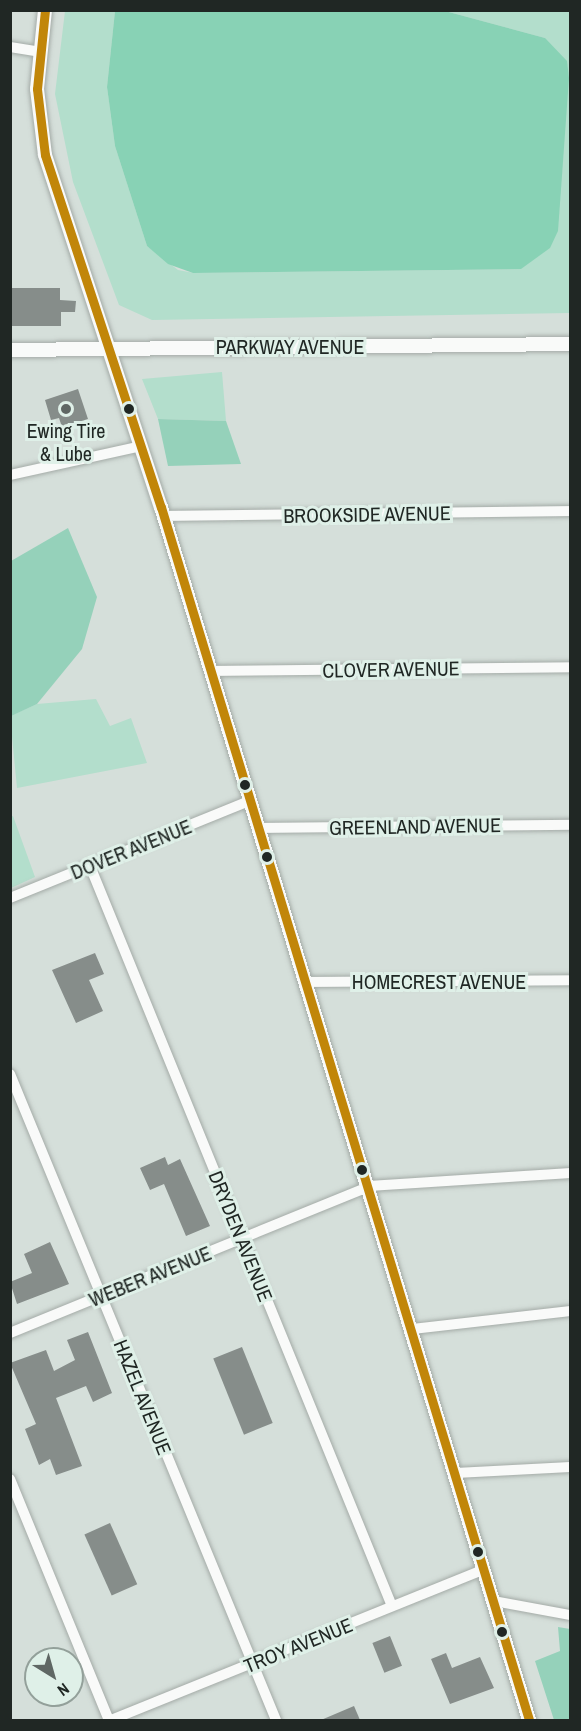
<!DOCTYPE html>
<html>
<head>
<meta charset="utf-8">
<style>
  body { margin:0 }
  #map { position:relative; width:581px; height:1731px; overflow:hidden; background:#d5dfda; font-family:"Archivo Narrow",sans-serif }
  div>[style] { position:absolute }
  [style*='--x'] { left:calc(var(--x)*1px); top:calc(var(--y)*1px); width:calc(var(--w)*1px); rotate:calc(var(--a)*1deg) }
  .green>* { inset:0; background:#b3decc }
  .forest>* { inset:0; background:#95d1ba }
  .water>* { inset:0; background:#88d2b5 }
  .building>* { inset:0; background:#868d8a; transform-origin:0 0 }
  .roads { filter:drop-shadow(0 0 2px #a4aba7) drop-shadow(0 0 2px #a4aba7) }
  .minor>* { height:10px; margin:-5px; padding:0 5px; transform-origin:5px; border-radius:5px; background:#f9faf9 }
  .tertiary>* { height:14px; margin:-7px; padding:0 7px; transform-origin:7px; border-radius:7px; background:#f9faf9 }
  .bus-1>* { height:9px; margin:-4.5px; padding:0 4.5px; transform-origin:4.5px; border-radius:4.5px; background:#c18609 }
  .dots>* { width:16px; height:16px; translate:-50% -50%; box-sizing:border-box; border:3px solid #dff0e8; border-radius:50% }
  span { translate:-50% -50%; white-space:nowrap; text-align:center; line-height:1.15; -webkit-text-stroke:6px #dff0e8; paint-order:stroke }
  .street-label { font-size:20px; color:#202724 }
  .poi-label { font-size:20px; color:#202724 }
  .frame { position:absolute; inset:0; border:12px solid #202724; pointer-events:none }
  .north { position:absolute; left:24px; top:1647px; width:60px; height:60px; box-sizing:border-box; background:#dff0e8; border:2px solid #93a09a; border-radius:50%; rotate:143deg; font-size:16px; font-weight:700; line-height:24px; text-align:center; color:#202724 }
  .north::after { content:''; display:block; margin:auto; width:21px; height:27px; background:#5f6764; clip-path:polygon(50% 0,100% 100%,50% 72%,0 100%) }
</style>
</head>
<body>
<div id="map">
  <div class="green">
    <i style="clip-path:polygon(65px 11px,115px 11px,107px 87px,115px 146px,147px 246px,178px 270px,194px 273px,521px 269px,545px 38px,445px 11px,570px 11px,570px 313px,152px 320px,119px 305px,73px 182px,55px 94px)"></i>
    <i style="clip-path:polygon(222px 372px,226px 421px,158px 419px,142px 379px)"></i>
    <i style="clip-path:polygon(96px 699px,110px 726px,131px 718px,147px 763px,17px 788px,10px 716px,37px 704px)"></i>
    <i style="clip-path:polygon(13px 816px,35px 877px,11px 888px,10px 817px)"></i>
  </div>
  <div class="forest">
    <i style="clip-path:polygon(158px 419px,226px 421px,241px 464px,168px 466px)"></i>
    <i style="clip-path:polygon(68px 528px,97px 597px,82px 649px,37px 704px,11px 716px,11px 561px)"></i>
    <i style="clip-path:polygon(558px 1627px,570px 1629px,570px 1720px,554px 1720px,535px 1661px,560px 1651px)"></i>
  </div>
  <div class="water">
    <i style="clip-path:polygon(115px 11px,445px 11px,545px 38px,567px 61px,569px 78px,558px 231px,550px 248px,521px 269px,193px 273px,168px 264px,147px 246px,115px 146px,107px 87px)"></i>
  </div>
  <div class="building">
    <i style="clip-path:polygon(10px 288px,60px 288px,60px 300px,76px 301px,75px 312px,61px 312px,61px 326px,10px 326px)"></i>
    <i style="clip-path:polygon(78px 389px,88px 419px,62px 427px,59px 418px,51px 420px,45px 400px)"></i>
    <i style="clip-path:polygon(95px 953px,104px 974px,89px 980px,103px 1011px,76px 1023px,52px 970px)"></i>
    <i style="clip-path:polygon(165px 1157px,168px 1165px,180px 1159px,210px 1226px,186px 1236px,164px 1184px,150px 1190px,140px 1168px)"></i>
    <i style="clip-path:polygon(50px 1242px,69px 1284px,17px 1304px,10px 1282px,32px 1273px,24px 1254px)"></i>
    <i style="clip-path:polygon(88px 1332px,112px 1393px,93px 1402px,86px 1386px,56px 1398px,82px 1466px,56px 1475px,50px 1459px,39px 1465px,25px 1429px,36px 1424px,10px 1363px,46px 1350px,54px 1371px,75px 1360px,67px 1340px)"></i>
    <i style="left:242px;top:1347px;width:82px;height:31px;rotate:68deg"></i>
    <i style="left:110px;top:1523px;width:67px;height:28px;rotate:66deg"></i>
    <i style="left:390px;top:1636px;width:32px;height:19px;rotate:68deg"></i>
    <i style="clip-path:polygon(446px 1653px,452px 1668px,480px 1657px,494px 1688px,450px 1704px,431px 1659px)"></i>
    <i style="clip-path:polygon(354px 1706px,360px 1720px,321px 1720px)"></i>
  </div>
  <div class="roads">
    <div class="minor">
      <i style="--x:10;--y:47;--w:30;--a:9"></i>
      <i style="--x:10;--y:475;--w:135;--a:-12.4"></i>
      <i style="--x:164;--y:516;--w:406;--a:-0.7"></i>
      <i style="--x:211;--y:671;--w:359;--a:-0.6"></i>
      <i style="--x:259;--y:828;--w:311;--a:-0.6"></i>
      <i style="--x:90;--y:866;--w:799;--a:67.8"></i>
      <i style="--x:10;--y:898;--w:260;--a:-22.1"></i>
      <i style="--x:307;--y:982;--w:263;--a:-0.4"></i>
      <i style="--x:10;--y:1074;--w:699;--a:67.62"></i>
      <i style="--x:413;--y:1329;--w:158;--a:-6.5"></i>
      <i style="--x:10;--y:1333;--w:389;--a:-22.2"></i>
      <i style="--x:370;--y:1186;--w:200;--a:-3.7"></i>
      <i style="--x:456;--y:1473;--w:114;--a:-3"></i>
      <i style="--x:10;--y:1479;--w:261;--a:67.7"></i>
      <i style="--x:494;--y:1601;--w:77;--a:10.4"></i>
      <i style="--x:111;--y:1720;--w:402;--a:-22"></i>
    </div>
    <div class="tertiary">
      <i style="--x:45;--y:10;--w:79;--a:95.8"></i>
      <i style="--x:37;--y:89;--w:66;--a:83.1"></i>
      <i style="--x:45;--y:155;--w:371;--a:71.8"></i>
      <i style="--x:161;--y:507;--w:1268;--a:73.12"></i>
      <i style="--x:10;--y:350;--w:560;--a:-0.61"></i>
    </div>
  </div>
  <div class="bus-1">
    <i style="--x:45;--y:10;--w:79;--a:95.8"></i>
    <i style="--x:37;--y:89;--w:66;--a:83.1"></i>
    <i style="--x:45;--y:155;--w:371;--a:71.8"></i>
    <i style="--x:161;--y:507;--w:1268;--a:73.12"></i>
  </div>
  <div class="dots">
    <i style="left:66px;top:409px;background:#5f6764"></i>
    <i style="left:129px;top:409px;background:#202724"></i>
    <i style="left:245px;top:785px;background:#202724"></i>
    <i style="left:267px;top:857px;background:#202724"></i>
    <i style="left:362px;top:1170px;background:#202724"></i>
    <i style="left:478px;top:1552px;background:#202724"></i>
    <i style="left:502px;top:1632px;background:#202724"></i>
  </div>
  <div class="street-label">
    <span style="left:290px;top:346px">PARKWAY AVENUE</span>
    <span style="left:367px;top:514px;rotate:-1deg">BROOKSIDE AVENUE</span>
    <span style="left:391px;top:669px;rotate:-1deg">CLOVER AVENUE</span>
    <span style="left:415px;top:826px;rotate:-1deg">GREENLAND AVENUE</span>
    <span style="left:131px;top:849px;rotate:-22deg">DOVER AVENUE</span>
    <span style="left:439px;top:981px">HOMECREST AVENUE</span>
    <span style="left:241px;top:1236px;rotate:68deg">DRYDEN AVENUE</span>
    <span style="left:150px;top:1276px;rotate:-22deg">WEBER AVENUE</span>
    <span style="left:143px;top:1397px;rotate:68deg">HAZEL AVENUE</span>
    <span style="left:298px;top:1645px;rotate:-22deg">TROY AVENUE</span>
  </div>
  <div class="poi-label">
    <span style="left:66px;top:442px">Ewing Tire<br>&amp; Lube</span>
  </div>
  <div class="frame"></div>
  <div class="north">N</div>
</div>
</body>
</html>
